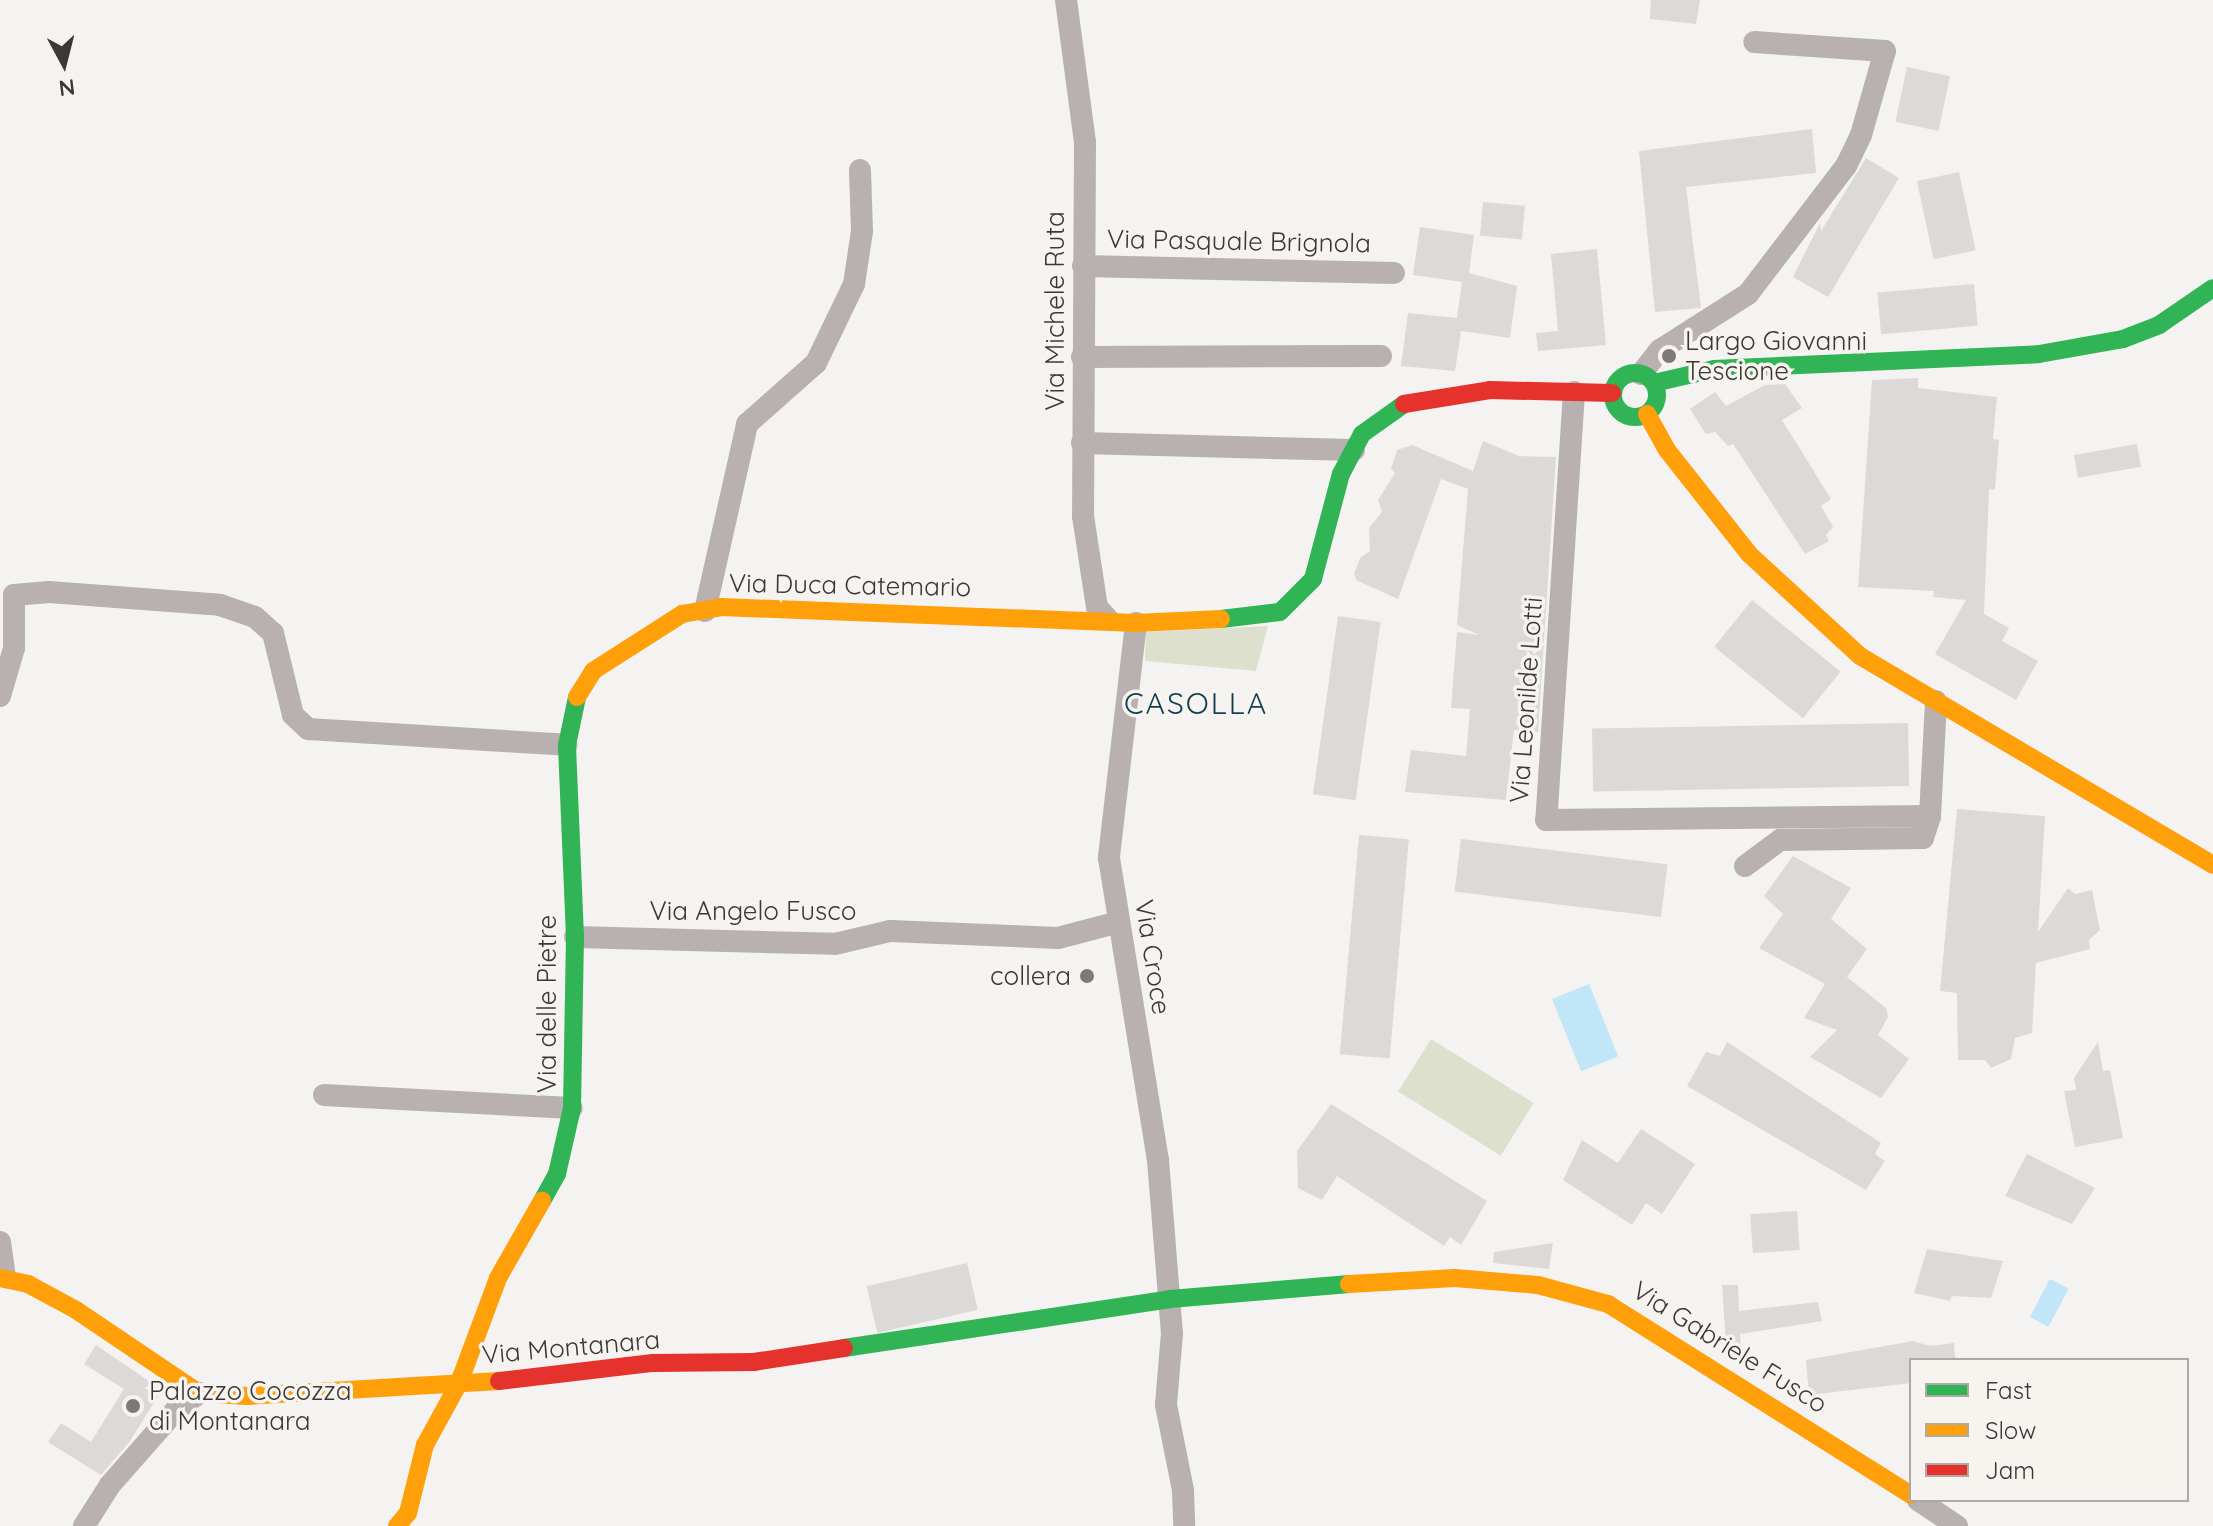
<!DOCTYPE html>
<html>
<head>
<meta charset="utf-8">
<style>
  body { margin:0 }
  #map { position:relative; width:2213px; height:1526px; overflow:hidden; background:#f5f3f1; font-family:Quicksand,sans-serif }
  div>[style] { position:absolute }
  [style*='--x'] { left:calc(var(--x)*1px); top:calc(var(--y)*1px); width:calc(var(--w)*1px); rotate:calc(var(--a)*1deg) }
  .green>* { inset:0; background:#dee0ce; transform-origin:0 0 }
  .water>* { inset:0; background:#c0e6f7; transform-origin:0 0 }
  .building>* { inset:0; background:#dbdad9; transform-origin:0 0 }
  .street>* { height:22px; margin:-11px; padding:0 11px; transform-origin:11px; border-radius:11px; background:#b8b1b0 }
  .fast>* { height:18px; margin:-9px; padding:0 9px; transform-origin:9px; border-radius:9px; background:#30b455 }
  .fast>.ring { margin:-9px; padding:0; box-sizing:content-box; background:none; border:18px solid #30b455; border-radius:50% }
  .slow>* { height:18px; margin:-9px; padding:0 9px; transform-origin:9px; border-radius:9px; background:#ff9f0a }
  .jam>* { height:18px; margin:-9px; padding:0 9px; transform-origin:9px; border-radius:9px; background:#e5322d }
  .dots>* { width:22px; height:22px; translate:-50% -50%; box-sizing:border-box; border:4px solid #f7f3ef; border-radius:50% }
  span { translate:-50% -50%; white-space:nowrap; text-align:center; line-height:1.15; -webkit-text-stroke:7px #f7f3ef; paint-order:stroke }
  .street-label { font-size:26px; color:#3b3938 }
  .poi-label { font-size:26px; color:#3b3938 }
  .left { translate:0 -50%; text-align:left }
  .right { translate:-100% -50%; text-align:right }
  .quarter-label { font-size:30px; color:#0f3e52; letter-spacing:2px }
  .legend { position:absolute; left:1909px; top:1358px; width:280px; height:144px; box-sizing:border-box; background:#f7f3ef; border:2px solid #aca9a6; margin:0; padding:10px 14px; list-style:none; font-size:24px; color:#3b3938 }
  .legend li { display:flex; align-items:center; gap:16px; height:40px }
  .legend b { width:40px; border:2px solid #aca9a6 }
  .north { position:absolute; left:24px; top:24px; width:80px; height:80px; -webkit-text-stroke:6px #f7f3ef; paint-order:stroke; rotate:173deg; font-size:22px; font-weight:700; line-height:32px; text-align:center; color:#3b3938 }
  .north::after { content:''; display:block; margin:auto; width:28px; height:36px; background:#3b3938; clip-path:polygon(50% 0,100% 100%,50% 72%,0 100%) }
</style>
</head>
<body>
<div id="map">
  <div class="green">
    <i style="clip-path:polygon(1268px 626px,1256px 671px,1145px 661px,1146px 632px)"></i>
    <i style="left:1431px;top:1039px;width:121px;height:62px;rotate:32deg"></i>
  </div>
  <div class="water">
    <i style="left:1589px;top:984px;width:78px;height:40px;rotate:68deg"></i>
    <i style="left:2050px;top:1279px;width:21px;height:43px;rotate:28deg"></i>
  </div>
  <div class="building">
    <i style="clip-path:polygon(1651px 0,1700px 0,1696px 24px,1650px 19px)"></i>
    <i style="left:1907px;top:67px;width:44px;height:56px;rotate:12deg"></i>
    <i style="clip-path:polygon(1812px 129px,1816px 173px,1686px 187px,1701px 308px,1655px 312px,1639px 151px)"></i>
    <i style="clip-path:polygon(1866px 158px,1899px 178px,1828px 297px,1793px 277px,1820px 223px,1821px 231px)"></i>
    <i style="left:1959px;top:172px;width:80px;height:43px;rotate:78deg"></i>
    <i style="left:1483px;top:202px;width:42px;height:34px;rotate:5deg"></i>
    <i style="clip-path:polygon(1420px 227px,1474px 235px,1469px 273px,1517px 286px,1510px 338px,1461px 331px,1455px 371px,1401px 366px,1408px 313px,1457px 318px,1462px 282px,1413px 275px)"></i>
    <i style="clip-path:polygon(1597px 249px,1606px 345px,1538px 351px,1536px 333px,1558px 331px,1551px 254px)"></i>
    <i style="left:1974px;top:284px;width:42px;height:97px;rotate:85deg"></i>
    <i style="clip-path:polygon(1918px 378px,1918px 388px,1997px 397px,1993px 439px,1999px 440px,1995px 490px,1989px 489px,1984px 614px,2009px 628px,2002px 641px,2038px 661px,2016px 700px,1935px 654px,1966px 600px,1933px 597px,1934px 591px,1858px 587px,1872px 380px)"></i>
    <i style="clip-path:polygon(1785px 384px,1802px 408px,1782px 420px,1831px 499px,1821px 506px,1833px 527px,1826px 535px,1829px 541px,1805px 554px,1733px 444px,1728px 446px,1715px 432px,1706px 434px,1690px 409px,1715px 392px,1726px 406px,1765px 385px)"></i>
    <i style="clip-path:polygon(1483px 441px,1519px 456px,1556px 457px,1538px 732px,1514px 730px,1506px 800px,1405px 792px,1411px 750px,1466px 756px,1470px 709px,1451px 708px,1457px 632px,1479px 635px,1457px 625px,1468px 489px,1441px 479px,1398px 599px,1356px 580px,1354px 573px,1361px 557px,1370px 551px,1369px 528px,1382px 512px,1378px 500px,1395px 473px,1391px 469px,1397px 450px,1412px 445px,1473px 471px)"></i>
    <i style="left:2137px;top:444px;width:23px;height:64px;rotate:80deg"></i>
    <i style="left:1752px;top:600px;width:114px;height:60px;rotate:39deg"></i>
    <i style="left:1338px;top:616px;width:43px;height:180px;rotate:8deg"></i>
    <i style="left:1908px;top:723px;width:63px;height:316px;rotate:89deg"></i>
    <i style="clip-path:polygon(1957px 809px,2045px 816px,2038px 932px,2068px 888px,2075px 894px,2092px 890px,2100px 930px,2089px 940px,2090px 949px,2036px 963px,2032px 1033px,2015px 1038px,2011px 1059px,1991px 1068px,1985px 1060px,1958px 1060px,1957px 993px,1940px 991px)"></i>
    <i style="left:1359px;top:835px;width:50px;height:220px;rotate:5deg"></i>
    <i style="left:1461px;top:839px;width:208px;height:53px;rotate:7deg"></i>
    <i style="clip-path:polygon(1793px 856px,1851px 888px,1831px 919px,1867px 949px,1847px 977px,1886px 1008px,1888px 1017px,1878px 1035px,1909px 1059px,1881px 1098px,1810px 1057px,1837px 1030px,1804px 1018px,1825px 984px,1759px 948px,1783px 914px,1764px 896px)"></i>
    <i style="clip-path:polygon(1727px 1042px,1881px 1143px,1875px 1154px,1885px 1161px,1866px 1190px,1687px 1086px,1706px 1052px,1720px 1056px)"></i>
    <i style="clip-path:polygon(2098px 1042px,2103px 1071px,2110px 1070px,2123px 1138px,2075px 1147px,2064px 1091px,2076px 1090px,2074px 1078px)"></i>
    <i style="clip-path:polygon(1331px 1104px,1487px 1201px,1461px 1245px,1450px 1237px,1444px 1246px,1337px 1176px,1322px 1200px,1298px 1188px,1297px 1151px)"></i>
    <i style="clip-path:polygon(1641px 1129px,1695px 1164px,1662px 1214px,1646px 1203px,1632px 1225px,1563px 1180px,1582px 1140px,1618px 1163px)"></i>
    <i style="clip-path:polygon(2027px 1154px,2095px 1188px,2072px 1224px,2005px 1196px)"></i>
    <i style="left:1797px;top:1211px;width:39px;height:47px;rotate:86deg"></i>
    <i style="clip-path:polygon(1553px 1243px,1549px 1269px,1493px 1263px,1494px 1252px)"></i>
    <i style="clip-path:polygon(1927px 1249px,2003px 1261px,1991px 1298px,1952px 1296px,1950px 1301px,1914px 1293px)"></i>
    <i style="left:967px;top:1263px;width:48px;height:103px;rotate:77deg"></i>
    <i style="clip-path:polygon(1722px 1285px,1738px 1285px,1739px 1311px,1818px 1302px,1822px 1321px,1740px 1334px,1741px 1346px,1726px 1346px)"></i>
    <i style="clip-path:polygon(1913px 1341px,1930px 1346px,1954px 1343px,1955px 1357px,1961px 1360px,1911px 1360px,1911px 1383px,1809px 1395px,1806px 1360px)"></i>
    <i style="clip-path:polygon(96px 1345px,162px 1390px,130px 1441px,101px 1475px,48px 1442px,61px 1423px,91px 1442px,124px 1389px,84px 1364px)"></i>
  </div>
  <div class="street">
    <i style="--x:1066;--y:0;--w:143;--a:82.4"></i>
    <i style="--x:1085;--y:142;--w:374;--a:90.3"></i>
    <i style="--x:1083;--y:516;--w:92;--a:81.3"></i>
    <i style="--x:1097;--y:607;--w:15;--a:48"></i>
    <i style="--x:1083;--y:266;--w:311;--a:1.3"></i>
    <i style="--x:1082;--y:357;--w:299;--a:-0.2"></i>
    <i style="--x:1641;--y:374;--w:31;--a:-52"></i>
    <i style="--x:1660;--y:350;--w:104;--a:-32.5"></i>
    <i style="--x:1748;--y:294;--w:161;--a:-52.6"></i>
    <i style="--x:1846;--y:166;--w:34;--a:-64"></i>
    <i style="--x:1861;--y:135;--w:87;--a:-74.1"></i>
    <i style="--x:1885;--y:51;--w:131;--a:-176.1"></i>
    <i style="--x:1574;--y:392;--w:429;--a:93.7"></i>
    <i style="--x:1546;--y:820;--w:384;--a:-0.6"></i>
    <i style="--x:1082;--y:443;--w:272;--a:1.5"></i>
    <i style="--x:14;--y:595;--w:35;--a:-5"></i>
    <i style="--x:49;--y:592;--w:171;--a:4.3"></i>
    <i style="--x:220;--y:605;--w:37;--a:19"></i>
    <i style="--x:255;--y:617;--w:24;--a:42"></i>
    <i style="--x:273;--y:633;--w:84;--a:76.3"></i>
    <i style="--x:293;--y:715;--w:21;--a:43"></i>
    <i style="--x:308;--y:729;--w:259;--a:3.5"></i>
    <i style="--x:705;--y:611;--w:192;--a:-77.3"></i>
    <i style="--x:747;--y:424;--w:92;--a:-41.5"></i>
    <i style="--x:816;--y:363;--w:88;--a:-64.3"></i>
    <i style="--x:854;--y:284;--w:54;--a:-81.4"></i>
    <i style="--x:862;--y:231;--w:61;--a:-91.9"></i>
    <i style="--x:1136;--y:623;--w:237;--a:96.6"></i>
    <i style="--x:1109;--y:858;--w:306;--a:80.8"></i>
    <i style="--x:1158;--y:1160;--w:174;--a:85.4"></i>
    <i style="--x:1172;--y:1333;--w:72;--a:94.8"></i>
    <i style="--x:1166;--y:1405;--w:87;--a:78.7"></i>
    <i style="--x:1183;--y:1490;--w:36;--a:88"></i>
    <i style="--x:0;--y:696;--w:50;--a:-73.7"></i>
    <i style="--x:14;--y:648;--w:53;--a:-90"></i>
    <i style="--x:1745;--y:866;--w:44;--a:-36.6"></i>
    <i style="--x:1780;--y:840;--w:143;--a:-0.8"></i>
    <i style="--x:1923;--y:838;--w:23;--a:-72"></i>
    <i style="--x:1930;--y:816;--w:115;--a:-87"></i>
    <i style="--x:575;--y:937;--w:260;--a:1.5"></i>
    <i style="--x:835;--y:944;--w:57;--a:-13.3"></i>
    <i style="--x:890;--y:931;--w:168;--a:2.4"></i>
    <i style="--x:1058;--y:938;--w:63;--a:-14.7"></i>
    <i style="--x:324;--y:1095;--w:248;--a:3"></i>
    <i style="--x:0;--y:1242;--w:34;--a:82"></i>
    <i style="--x:1918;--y:1500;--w:47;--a:33.7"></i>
    <i style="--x:84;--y:1526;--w:49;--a:-57.6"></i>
    <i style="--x:110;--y:1485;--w:100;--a:-48.7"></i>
    <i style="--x:176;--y:1410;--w:29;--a:-36"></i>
  </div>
  <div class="fast">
    <i class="ring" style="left:1613px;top:373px;width:26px;height:26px"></i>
    <i style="--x:1654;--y:383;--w:62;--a:-13.1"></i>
    <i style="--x:1714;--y:369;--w:325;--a:-2.6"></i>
    <i style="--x:2039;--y:354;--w:85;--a:-10.1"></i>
    <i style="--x:2123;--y:339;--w:39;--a:-21"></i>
    <i style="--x:2159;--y:325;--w:65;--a:-34.4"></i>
    <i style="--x:1221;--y:619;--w:59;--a:-6.8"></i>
    <i style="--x:1280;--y:612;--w:47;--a:-45"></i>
    <i style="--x:1313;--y:579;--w:109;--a:-75.1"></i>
    <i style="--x:1341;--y:474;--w:45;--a:-62.3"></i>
    <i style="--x:1362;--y:434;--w:52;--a:-35.5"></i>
    <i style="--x:542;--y:1201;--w:31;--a:-61"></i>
    <i style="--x:557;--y:1174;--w:68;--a:-77.2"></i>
    <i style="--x:572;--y:1108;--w:171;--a:-89"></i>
    <i style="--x:575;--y:937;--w:192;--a:-92.4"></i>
    <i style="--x:567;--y:745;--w:49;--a:-78.2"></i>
    <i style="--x:844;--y:1348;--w:330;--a:-8.5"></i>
    <i style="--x:1170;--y:1299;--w:180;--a:-4.8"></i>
  </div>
  <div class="slow">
    <i style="--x:1647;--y:414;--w:41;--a:60.9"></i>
    <i style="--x:1667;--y:450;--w:132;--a:51.7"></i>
    <i style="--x:1749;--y:554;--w:151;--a:42.6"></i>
    <i style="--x:1860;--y:656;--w:410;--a:30.6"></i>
    <i style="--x:577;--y:697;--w:31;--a:-58"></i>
    <i style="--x:593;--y:671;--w:106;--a:-32.6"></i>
    <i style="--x:682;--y:614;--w:40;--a:-10"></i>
    <i style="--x:721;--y:607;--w:415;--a:2.2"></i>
    <i style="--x:1136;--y:623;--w:85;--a:-2.7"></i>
    <i style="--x:0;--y:1278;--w:29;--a:12"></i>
    <i style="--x:28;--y:1284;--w:55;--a:28.4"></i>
    <i style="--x:76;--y:1310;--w:148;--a:34"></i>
    <i style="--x:199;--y:1393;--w:48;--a:3.6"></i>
    <i style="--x:247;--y:1396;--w:252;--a:-3.4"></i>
    <i style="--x:1349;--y:1284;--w:106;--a:-3.2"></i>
    <i style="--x:1455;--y:1278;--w:83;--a:4.8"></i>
    <i style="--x:1538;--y:1285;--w:73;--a:15.2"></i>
    <i style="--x:1608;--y:1304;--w:358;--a:32.2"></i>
    <i style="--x:397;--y:1526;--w:17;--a:-50"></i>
    <i style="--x:408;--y:1513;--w:70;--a:-76"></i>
    <i style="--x:425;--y:1445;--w:71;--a:-61.3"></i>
    <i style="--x:459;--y:1383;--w:112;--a:-69.6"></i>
    <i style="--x:498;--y:1278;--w:89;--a:-60.3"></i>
  </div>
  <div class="jam">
    <i style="--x:1404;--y:404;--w:87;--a:-9.2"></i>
    <i style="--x:1490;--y:390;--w:122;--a:1.4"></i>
    <i style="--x:499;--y:1381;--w:155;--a:-6.7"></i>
    <i style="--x:653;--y:1363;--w:101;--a:-0.6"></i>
    <i style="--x:754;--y:1362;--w:91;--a:-8.8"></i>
  </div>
  <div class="dots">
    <i style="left:1669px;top:356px;background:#7c7a79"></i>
    <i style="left:1087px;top:976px;background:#7c7a79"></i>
    <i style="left:133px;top:1406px;background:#7c7a79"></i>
  </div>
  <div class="street-label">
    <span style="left:1239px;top:241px;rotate:1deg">Via Pasquale Brignola</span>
    <span style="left:1055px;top:311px;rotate:-90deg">Via Michele Ruta</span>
    <span style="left:850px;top:585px;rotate:1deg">Via Duca Catemario</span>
    <span style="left:1526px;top:700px;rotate:-86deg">Via Leonilde Lotti</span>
    <span style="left:753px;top:911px">Via Angelo Fusco</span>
    <span style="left:1153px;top:957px;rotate:81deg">Via Croce</span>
    <span style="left:547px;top:1004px;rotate:-90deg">Via delle Pietre</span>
    <span style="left:571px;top:1347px;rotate:-5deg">Via Montanara</span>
    <span style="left:1730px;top:1347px;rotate:32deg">Via Gabriele Fusco</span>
  </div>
  <div class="poi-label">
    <span class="left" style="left:1685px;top:356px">Largo Giovanni<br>Tescione</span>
    <span class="right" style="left:1071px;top:976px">collera</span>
    <span class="left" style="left:149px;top:1406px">Palazzo Cocozza<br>di Montanara</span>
  </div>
  <div class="quarter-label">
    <span style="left:1196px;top:703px">CASOLLA</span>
  </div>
  <ul class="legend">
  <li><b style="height:10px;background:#30b455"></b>Fast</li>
  <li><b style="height:10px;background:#ff9f0a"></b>Slow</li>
  <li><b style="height:10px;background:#e5322d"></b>Jam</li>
  </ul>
  <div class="north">N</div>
</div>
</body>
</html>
